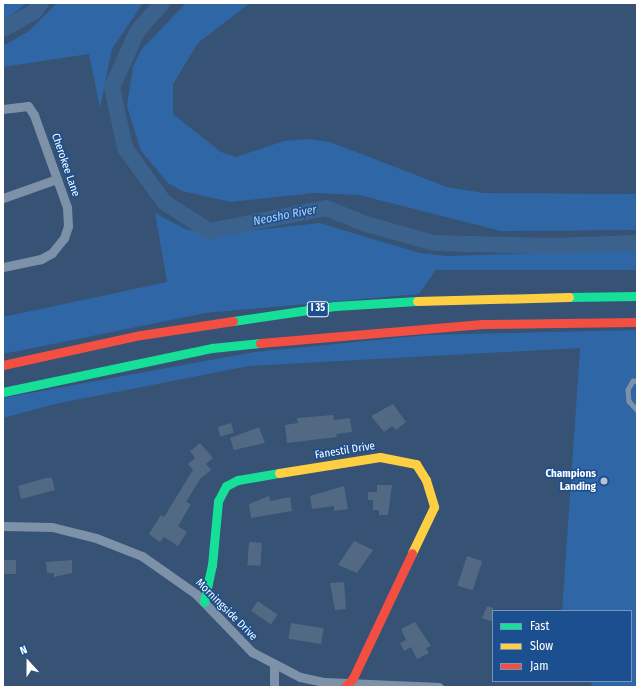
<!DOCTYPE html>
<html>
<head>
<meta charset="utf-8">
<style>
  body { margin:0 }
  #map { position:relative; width:640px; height:690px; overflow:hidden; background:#365274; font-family:"Fira Sans Condensed",sans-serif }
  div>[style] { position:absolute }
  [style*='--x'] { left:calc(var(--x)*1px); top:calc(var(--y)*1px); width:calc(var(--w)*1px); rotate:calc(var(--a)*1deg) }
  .green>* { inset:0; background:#2f66a5 }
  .river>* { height:16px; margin:-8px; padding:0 8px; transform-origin:8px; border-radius:8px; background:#3b618d }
  .building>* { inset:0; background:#526984; transform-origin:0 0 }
  .lane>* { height:4.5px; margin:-2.25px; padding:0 2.25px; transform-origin:2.25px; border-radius:2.25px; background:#7d92a8 }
  .street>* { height:9px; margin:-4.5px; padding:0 4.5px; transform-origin:4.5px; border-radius:4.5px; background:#7d92a8 }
  .fast>* { height:9px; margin:-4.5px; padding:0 4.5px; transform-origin:4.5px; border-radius:4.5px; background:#16e098 }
  .slow>* { height:9px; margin:-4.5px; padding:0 4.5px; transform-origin:4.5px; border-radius:4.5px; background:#ffcf43 }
  .jam>* { height:9px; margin:-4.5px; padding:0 4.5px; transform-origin:4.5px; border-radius:4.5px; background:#f24e42 }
  .dots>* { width:11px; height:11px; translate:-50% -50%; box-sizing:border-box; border:2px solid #1b4f8f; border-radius:50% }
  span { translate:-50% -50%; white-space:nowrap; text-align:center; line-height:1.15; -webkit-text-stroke:3px #1b4f8f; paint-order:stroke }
  .shield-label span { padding:1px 3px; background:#1b4f8f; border:1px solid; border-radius:3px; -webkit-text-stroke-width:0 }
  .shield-label { font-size:10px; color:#fff; font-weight:700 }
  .street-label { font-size:11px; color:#fff }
  .poi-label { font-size:11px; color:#fff; font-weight:700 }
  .right { translate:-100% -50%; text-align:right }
  .water-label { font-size:12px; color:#b5d3f5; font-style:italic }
  .frame { position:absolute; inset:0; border:4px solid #fff; pointer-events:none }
  .legend { position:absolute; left:492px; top:610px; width:140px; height:72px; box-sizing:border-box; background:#1b4f8f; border:1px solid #7695bc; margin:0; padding:5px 7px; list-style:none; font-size:12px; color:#fff }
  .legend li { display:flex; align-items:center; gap:8px; height:20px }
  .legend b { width:20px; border:1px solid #7695bc }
  .north { position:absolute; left:8px; top:642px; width:40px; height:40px; -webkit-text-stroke:3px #1b4f8f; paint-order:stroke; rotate:339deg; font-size:11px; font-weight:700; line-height:16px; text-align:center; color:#fff }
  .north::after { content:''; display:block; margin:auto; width:14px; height:18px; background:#fff; clip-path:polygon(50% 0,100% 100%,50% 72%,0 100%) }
</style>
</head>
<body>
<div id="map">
  <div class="green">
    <i style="clip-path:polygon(3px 3px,27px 3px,3px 21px)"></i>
    <i style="clip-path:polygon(57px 3px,143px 3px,112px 49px,100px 108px,89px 54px,3px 67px,3px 46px,29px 31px)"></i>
    <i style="clip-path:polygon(186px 3px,250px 3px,198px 43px,173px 84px,173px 114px,221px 152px,236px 157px,284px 141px,307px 139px,330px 142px,447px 187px,484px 193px,637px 194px,637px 230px,501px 231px,359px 195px,314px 193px,231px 202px,182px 191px,168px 183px,141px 151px,127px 106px,133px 66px,142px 49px)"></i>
    <i style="clip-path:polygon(155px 213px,185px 229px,212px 235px,319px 223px,420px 253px,447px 256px,637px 250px,637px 270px,436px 270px,419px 294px,206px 313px,3px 354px,3px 317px,167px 282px)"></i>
    <i style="clip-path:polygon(637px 330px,637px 687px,593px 687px,590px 681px,631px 681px,631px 611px,562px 611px,580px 348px,249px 366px,55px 404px,3px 418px,3px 398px,254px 352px,427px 335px)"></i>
  </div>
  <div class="river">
    <i style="--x:162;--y:3;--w:38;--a:131"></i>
    <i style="--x:137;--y:32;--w:60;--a:114.4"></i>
    <i style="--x:112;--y:87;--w:62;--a:78"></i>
    <i style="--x:125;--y:148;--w:67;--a:54.2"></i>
    <i style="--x:164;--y:202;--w:54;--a:32.8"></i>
    <i style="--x:209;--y:231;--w:119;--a:-11.1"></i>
    <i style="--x:326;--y:208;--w:43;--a:21.8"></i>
    <i style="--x:366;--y:224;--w:71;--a:15.6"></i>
    <i style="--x:434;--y:243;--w:118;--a:1.5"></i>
    <i style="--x:552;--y:246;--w:85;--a:-2"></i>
    <i style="--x:3;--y:29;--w:37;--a:-29"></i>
    <i style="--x:35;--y:11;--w:10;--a:-53"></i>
  </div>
  <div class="building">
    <i style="clip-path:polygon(393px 404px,406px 422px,396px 430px,392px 426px,384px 432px,371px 416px)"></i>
    <i style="clip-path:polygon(333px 415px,334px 420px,350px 418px,352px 432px,336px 434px,337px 437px,287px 443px,285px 425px,298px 423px,297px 418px)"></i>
    <i style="left:231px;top:423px;width:10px;height:14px;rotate:73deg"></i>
    <i style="clip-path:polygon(259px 427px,265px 443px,234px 450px,230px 438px)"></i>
    <i style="clip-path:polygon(200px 443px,213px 458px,206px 464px,211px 470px,200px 479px,186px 502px,191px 504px,178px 526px,187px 532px,178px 546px,164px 537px,160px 542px,149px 534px,161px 515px,164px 517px,193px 470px,188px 464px,195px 458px,190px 451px)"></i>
    <i style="clip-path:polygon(46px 478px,52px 478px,55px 490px,21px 499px,18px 486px)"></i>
    <i style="clip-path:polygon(377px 485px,392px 485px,388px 515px,379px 515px,379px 510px,373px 510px,373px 500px,368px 500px,368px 492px,377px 492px)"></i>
    <i style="clip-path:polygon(344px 486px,348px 509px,334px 511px,334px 506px,312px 509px,310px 496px)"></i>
    <i style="clip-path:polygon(269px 496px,270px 501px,290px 497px,292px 511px,251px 518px,249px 504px)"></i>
    <i style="clip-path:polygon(354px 541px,373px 550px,357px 573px,338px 565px)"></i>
    <i style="left:249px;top:542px;width:13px;height:23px;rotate:4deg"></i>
    <i style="left:467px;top:556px;width:16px;height:31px;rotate:18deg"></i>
    <i style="left:3px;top:560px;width:13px;height:14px"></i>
    <i style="clip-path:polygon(72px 560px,72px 573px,54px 577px,54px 573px,47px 573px,46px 562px)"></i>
    <i style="clip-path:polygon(344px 582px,346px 609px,335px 610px,330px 583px)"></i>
    <i style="left:258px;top:601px;width:24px;height:12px;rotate:35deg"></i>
    <i style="clip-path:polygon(487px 606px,493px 608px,493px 622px,482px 618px)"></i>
    <i style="clip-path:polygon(415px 622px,431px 646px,426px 648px,429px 653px,417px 659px,411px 647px,404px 651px,400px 643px,406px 640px,401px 629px)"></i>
    <i style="left:291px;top:623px;width:33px;height:16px;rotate:9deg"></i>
  </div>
  <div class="lane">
    <i style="--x:637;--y:382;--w:4;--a:-166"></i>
    <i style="--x:633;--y:381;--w:10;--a:119"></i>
    <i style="--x:628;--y:390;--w:11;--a:85"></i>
    <i style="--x:629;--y:401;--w:12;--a:48"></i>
  </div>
  <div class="street">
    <i style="--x:3;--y:109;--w:25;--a:-7"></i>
    <i style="--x:28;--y:106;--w:11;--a:56"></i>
    <i style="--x:34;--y:115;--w:98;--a:70.3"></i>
    <i style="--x:67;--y:207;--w:19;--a:87"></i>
    <i style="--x:68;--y:226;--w:13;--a:108"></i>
    <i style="--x:64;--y:238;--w:19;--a:129"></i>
    <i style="--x:52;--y:253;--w:13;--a:151"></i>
    <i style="--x:41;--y:259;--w:39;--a:168"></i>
    <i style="--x:3;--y:198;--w:57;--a:-19.4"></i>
    <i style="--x:3;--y:526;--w:49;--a:1.2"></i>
    <i style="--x:52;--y:527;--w:45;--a:14"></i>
    <i style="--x:96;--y:538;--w:49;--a:21.4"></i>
    <i style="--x:142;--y:556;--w:66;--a:35.1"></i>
    <i style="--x:196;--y:594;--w:81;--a:46"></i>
    <i style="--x:252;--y:652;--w:54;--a:27.5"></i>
    <i style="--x:300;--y:677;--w:25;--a:12"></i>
    <i style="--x:324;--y:682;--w:115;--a:2.5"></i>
    <i style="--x:274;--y:687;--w:20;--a:-90"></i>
  </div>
  <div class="fast">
    <i style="--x:569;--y:297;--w:68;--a:-0.8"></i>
    <i style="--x:233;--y:321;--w:103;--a:-8.4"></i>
    <i style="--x:335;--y:306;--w:82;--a:-3.5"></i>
    <i style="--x:3;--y:392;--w:214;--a:-11.9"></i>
    <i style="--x:212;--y:348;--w:48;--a:-5.9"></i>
    <i style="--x:204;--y:602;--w:38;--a:-78"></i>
    <i style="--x:212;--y:565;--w:64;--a:-84.6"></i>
    <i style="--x:218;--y:501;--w:17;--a:-62"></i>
    <i style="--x:226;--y:486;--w:13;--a:-27"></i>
    <i style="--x:238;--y:480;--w:42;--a:-9.7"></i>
  </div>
  <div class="slow">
    <i style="--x:417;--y:301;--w:152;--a:-1.5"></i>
    <i style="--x:279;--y:473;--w:102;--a:-9"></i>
    <i style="--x:380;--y:457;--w:37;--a:11"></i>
    <i style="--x:416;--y:464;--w:19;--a:58"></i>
    <i style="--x:426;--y:480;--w:28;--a:73"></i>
    <i style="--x:434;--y:507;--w:51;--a:115.6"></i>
  </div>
  <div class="jam">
    <i style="--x:260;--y:343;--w:223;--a:-4.9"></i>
    <i style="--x:482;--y:324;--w:155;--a:-0.7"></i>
    <i style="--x:3;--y:365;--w:141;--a:-12.3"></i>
    <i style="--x:141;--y:335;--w:93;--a:-8.7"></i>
    <i style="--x:345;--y:687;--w:12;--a:-48"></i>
    <i style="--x:353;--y:678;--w:138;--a:-64.7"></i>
  </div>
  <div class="dots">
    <i style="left:604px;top:481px;background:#b9c2ce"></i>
  </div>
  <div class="shield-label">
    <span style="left:318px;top:309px">I 35</span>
  </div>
  <div class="street-label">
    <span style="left:65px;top:165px;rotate:71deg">Cherokee Lane</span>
    <span style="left:345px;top:451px;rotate:-9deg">Fanestil Drive</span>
    <span style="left:226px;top:610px;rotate:45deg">Morningside Drive</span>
  </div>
  <div class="poi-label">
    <span class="right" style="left:596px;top:481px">Champions<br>Landing</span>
  </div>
  <div class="water-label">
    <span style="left:285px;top:216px;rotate:-11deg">Neosho River</span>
  </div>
  <div class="frame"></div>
  <ul class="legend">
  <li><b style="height:5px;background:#16e098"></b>Fast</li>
  <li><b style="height:5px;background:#ffcf43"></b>Slow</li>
  <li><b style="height:5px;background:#f24e42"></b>Jam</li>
  </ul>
  <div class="north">N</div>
</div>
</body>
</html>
